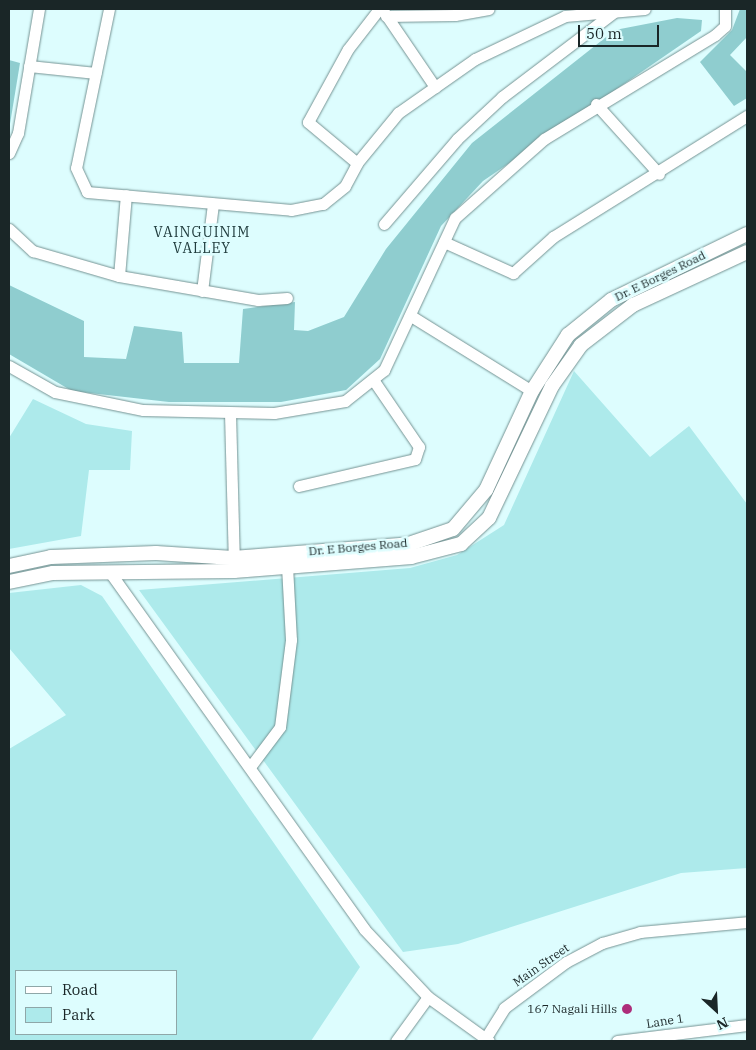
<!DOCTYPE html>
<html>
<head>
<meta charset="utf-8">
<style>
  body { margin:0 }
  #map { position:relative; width:756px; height:1050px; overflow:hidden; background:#ddfdfe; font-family:"IBM Plex Serif",serif }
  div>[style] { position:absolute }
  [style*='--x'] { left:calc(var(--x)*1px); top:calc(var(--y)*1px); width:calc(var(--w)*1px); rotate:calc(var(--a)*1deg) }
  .green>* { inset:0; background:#adeaeb }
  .forest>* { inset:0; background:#8fcdcf }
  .roads { filter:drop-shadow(0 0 1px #759393) drop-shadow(0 0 1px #759393) }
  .minor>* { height:11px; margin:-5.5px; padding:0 5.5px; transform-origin:5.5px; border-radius:5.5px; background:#fff }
  .major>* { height:14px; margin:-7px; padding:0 7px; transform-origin:7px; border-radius:7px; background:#fff }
  .dots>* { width:14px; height:14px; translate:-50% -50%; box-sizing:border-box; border:2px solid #ddfdfe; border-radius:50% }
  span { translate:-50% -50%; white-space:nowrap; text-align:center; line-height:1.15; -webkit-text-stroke:5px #ddfdfe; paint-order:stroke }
  .street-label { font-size:12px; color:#1a2627 }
  .poi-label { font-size:12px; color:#1a2627 }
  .right { translate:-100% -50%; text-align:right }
  .neighbourhood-label { font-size:14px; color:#213d3e; letter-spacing:1px }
  .frame { position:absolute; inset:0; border:10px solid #1a2627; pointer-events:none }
  .legend { position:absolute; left:15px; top:970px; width:162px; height:65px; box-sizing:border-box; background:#ddfdfe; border:1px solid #8fa7a8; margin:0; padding:6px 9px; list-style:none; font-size:15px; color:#1a2627 }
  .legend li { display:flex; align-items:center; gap:10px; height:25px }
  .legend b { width:25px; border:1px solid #8fa7a8 }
  .north { position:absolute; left:691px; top:985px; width:50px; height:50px; -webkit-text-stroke:4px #ddfdfe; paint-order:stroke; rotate:155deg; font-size:14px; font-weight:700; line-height:20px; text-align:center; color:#1a2627 }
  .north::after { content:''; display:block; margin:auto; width:18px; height:22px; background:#1a2627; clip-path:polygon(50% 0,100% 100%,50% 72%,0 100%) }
  .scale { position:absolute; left:578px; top:25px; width:81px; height:22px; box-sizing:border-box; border:2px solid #1a2627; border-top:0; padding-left:6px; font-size:15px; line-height:18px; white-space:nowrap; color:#1a2627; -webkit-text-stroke:4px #ddfdfe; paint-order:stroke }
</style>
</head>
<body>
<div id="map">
  <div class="green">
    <i style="clip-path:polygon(574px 371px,650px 457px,689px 426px,747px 504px,747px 868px,681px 873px,458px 944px,403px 952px,139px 590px,410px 568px,457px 555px,504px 525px)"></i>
    <i style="clip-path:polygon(33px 399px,86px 424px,132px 431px,130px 470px,89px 470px,81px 536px,9px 549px,9px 438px)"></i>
    <i style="clip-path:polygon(evenodd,81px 585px,102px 596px,360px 967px,311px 1041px,9px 1041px,9px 749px,66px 715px,9px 648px,9px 593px,81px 585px,16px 971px,176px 971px,176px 1034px,16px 1034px,16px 971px)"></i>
  </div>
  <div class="forest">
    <i style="clip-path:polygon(740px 9px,747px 9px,747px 37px,730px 55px,747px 72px,747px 98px,734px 106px,700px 62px,732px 30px)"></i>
    <i style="clip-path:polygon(677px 18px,702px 20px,701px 31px,483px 181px,441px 226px,380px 359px,346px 390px,281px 402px,169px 402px,72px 391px,9px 354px,9px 285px,84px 321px,84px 357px,126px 359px,134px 326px,182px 332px,184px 363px,239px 363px,243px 309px,295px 302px,294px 330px,308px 331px,344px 317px,386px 249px,472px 143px,615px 30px)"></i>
    <i style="clip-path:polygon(9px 60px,20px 63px,9px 130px)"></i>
  </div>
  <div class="roads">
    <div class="minor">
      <i style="--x:109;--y:9;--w:162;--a:101.7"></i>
      <i style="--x:76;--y:168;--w:26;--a:65"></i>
      <i style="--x:87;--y:192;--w:205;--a:5"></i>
      <i style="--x:291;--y:210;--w:33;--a:-11"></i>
      <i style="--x:323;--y:204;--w:28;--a:-39"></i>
      <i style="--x:345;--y:186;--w:26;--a:-62"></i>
      <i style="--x:357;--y:163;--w:65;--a:-50.6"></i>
      <i style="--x:398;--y:113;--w:94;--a:-35"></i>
      <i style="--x:475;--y:59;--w:100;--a:-25.5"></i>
      <i style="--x:565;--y:16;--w:80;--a:-5"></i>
      <i style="--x:384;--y:12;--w:91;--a:55.8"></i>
      <i style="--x:386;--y:16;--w:69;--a:-0.8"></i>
      <i style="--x:455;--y:15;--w:34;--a:-10"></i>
      <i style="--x:29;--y:66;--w:67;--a:6"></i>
      <i style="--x:596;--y:104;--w:94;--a:48"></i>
      <i style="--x:9;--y:153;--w:22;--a:-66"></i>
      <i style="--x:18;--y:133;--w:126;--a:-80.4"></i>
      <i style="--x:357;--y:163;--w:64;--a:-140.1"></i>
      <i style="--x:308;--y:122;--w:83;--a:-61.3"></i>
      <i style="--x:348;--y:49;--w:51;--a:-52.2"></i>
      <i style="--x:384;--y:224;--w:112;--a:-49.3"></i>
      <i style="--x:457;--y:139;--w:62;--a:-43"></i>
      <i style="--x:502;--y:97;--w:141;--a:-37.2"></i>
      <i style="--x:9;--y:229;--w:33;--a:43"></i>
      <i style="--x:33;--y:251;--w:90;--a:16.2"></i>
      <i style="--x:119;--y:276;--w:141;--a:9.8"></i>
      <i style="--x:258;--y:300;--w:29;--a:-4"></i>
      <i style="--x:444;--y:242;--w:76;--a:24.2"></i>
      <i style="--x:513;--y:273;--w:54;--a:-42"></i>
      <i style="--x:553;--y:237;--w:229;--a:-32"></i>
      <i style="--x:119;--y:276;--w:81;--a:-85.1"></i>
      <i style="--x:202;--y:291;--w:88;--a:-82.8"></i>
      <i style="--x:411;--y:316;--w:142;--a:31.8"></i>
      <i style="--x:9;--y:366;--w:53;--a:29.5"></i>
      <i style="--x:55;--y:392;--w:90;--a:11.6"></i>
      <i style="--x:143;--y:410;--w:131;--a:1.3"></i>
      <i style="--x:274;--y:413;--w:72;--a:-9.6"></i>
      <i style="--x:345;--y:401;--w:50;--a:-38.5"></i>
      <i style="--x:384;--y:370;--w:168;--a:-65"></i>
      <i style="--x:455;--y:218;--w:119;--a:-41.6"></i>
      <i style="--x:544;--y:139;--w:200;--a:-31.3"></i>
      <i style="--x:715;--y:35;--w:13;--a:-42"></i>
      <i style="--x:725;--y:26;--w:17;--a:-90"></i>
      <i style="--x:230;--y:413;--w:152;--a:88.5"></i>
      <i style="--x:299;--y:486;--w:119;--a:-13.1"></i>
      <i style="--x:415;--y:459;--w:13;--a:-72"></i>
      <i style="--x:419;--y:447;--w:80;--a:-124.3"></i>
      <i style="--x:109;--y:571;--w:440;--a:54.5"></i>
      <i style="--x:364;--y:929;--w:93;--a:46.7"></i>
      <i style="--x:428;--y:997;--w:75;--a:35.8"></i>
      <i style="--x:250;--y:767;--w:50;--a:-53.1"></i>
      <i style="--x:280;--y:727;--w:88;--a:-82.8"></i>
      <i style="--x:291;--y:640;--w:73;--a:-93.1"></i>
      <i style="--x:485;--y:1039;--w:36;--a:-58"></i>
      <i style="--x:504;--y:1008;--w:77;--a:-36.6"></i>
      <i style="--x:566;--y:962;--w:41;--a:-27.8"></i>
      <i style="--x:602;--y:943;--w:40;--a:-16"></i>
      <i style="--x:640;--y:932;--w:107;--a:-5.3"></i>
      <i style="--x:396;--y:1041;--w:54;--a:-54"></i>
      <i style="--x:617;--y:1041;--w:131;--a:-7"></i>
    </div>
    <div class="major">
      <i style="--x:9;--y:566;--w:43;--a:-12.1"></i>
      <i style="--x:51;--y:557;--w:105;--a:-2.2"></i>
      <i style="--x:156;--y:553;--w:77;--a:3.7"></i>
      <i style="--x:233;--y:558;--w:177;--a:-4.5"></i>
      <i style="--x:409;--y:544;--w:46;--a:-18.8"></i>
      <i style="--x:453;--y:529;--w:51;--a:-49.8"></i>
      <i style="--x:486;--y:490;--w:109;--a:-65.1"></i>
      <i style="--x:532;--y:391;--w:67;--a:-57.3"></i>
      <i style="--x:568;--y:335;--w:55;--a:-39.1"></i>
      <i style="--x:611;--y:300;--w:151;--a:-25.9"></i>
      <i style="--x:9;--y:582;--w:45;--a:-11.6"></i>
      <i style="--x:53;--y:573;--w:181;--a:-0.6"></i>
      <i style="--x:234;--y:571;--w:178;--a:-4.5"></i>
      <i style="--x:411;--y:557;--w:52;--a:-14.6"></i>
      <i style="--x:461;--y:544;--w:38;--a:-43"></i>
      <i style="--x:489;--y:518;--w:146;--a:-64.5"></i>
      <i style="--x:552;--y:386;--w:50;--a:-54.7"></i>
      <i style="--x:581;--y:345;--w:66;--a:-37.6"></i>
      <i style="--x:633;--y:305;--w:126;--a:-24.9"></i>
    </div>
  </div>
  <div class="dots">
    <i style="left:627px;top:1009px;background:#ad2d7a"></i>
  </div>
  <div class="street-label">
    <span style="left:660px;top:276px;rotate:-26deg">Dr. E Borges Road</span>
    <span style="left:358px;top:547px;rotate:-5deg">Dr. E Borges Road</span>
    <span style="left:541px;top:965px;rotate:-35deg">Main Street</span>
    <span style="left:665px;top:1021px;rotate:-9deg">Lane 1</span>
  </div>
  <div class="poi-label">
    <span class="right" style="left:617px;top:1009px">167 Nagali Hills</span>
  </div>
  <div class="neighbourhood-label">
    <span style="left:202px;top:240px">VAINGUINIM<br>VALLEY</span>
  </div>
  <div class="frame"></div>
  <ul class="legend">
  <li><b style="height:6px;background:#fff"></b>Road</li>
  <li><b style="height:14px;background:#adeaeb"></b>Park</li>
  </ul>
  <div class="north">N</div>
  <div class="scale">50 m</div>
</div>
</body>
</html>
